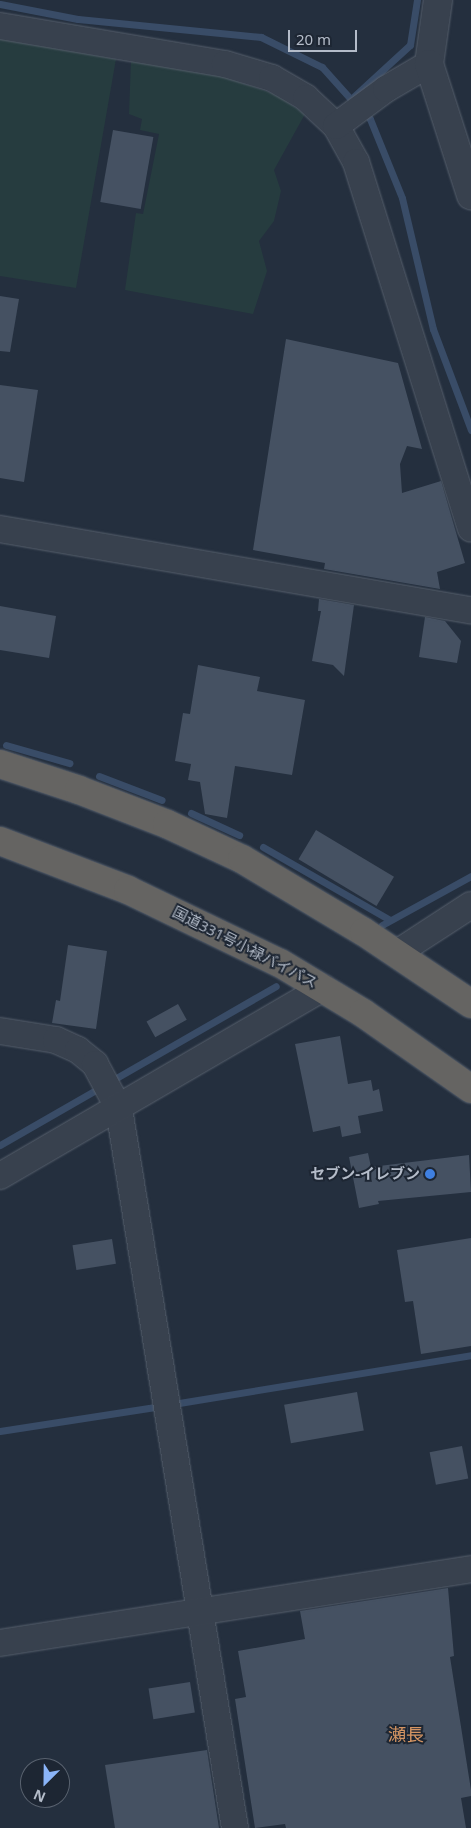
<!DOCTYPE html>
<html>
<head>
<meta charset="utf-8">
<style>
  body { margin:0 }
  #map { position:relative; width:471px; height:1828px; overflow:hidden; background:#242f3e; font-family:"Noto Sans","Noto Sans JP",sans-serif }
  div>[style] { position:absolute }
  [style*='--x'] { left:calc(var(--x)*1px); top:calc(var(--y)*1px); width:calc(var(--w)*1px); rotate:calc(var(--a)*1deg) }
  .green>* { inset:0; background:#263c3f }
  .stream>* { height:7px; margin:-3.5px; padding:0 3.5px; transform-origin:3.5px; border-radius:3.5px; background:#394c67 }
  .building>* { inset:0; background:#455162; transform-origin:0 0 }
  .roads { filter:drop-shadow(0 0 1px #565f6c) drop-shadow(0 0 1px #565f6c) }
  .minor>* { height:26px; margin:-13px; padding:0 13px; transform-origin:13px; border-radius:13px; background:#38414e }
  .tertiary>* { height:28px; margin:-14px; padding:0 14px; transform-origin:14px; border-radius:14px; background:#38414e }
  .trunk>* { height:28px; margin:-14px; padding:0 14px; transform-origin:14px; border-radius:14px; background:#656462 }
  .dots>* { width:14px; height:14px; translate:-50% -50%; box-sizing:border-box; border:2px solid #1d2633; border-radius:50% }
  span { translate:-50% -50%; white-space:nowrap; text-align:center; line-height:1.15; -webkit-text-stroke:4px #1d2633; paint-order:stroke }
  .street-label { font-size:15px; color:#b4bcc9 }
  .poi-label { font-size:15px; color:#b4bcc9; font-weight:700 }
  .right { translate:-100% -50%; text-align:right }
  .quarter-label { font-size:18px; color:#d59563 }
  .north { position:absolute; left:20px; top:1758px; width:50px; height:50px; box-sizing:border-box; background:#1d2633; border:1px solid #59626f; border-radius:50%; rotate:203deg; font-size:14px; font-weight:700; line-height:20px; text-align:center; color:#b4bcc9 }
  .north::after { content:''; display:block; margin:auto; width:18px; height:22px; background:#8ab4f8; clip-path:polygon(50% 0,100% 100%,50% 72%,0 100%) }
  .scale { position:absolute; left:288px; top:30px; width:69px; height:22px; box-sizing:border-box; border:2px solid #b4bcc9; border-top:0; padding-left:6px; font-size:15px; line-height:18px; white-space:nowrap; color:#b4bcc9; -webkit-text-stroke:4px #1d2633; paint-order:stroke }
</style>
</head>
<body>
<div id="map">
  <div class="green">
    <i style="clip-path:polygon(0 38px,116px 59px,76px 288px,0 276px)"></i>
    <i style="clip-path:polygon(131px 60px,219px 75px,277px 95px,305px 114px,274px 170px,281px 191px,274px 221px,259px 241px,267px 271px,253px 314px,125px 290px,136px 213px,143px 214px,159px 134px,140px 130px,142px 119px,129px 114px)"></i>
  </div>
  <div class="stream">
    <i style="--x:0;--y:4;--w:79;--a:10.9"></i>
    <i style="--x:78;--y:19;--w:184;--a:5.6"></i>
    <i style="--x:261;--y:37;--w:68;--a:26.2"></i>
    <i style="--x:322;--y:67;--w:51;--a:48.2"></i>
    <i style="--x:351;--y:99;--w:80;--a:-42.5"></i>
    <i style="--x:410;--y:45;--w:46;--a:-81.2"></i>
    <i style="--x:364;--y:112;--w:9;--a:49"></i>
    <i style="--x:370;--y:119;--w:85;--a:67.9"></i>
    <i style="--x:402;--y:198;--w:135;--a:76.7"></i>
    <i style="--x:433;--y:329;--w:108;--a:69.4"></i>
    <i style="--x:6;--y:745;--w:66;--a:15.9"></i>
    <i style="--x:99;--y:776;--w:67;--a:20.9"></i>
    <i style="--x:191;--y:813;--w:53;--a:24.6"></i>
    <i style="--x:263;--y:847;--w:146;--a:29.9"></i>
    <i style="--x:382;--y:925;--w:102;--a:-28.8"></i>
    <i style="--x:111;--y:1081;--w:190;--a:-29.9"></i>
    <i style="--x:0;--y:1145;--w:116;--a:-29.9"></i>
    <i style="--x:173;--y:1404;--w:302;--a:-9.3"></i>
    <i style="--x:0;--y:1431;--w:157;--a:-8.8"></i>
  </div>
  <div class="building">
    <i style="left:113px;top:130px;width:41px;height:73px;rotate:10deg"></i>
    <i style="clip-path:polygon(0 296px,19px 299px,10px 352px,0 351px)"></i>
    <i style="clip-path:polygon(286px 339px,398px 363px,422px 449px,407px 446px,400px 464px,402px 493px,441px 481px,465px 563px,437px 572px,440px 589px,324px 569px,325px 563px,253px 550px)"></i>
    <i style="clip-path:polygon(0 385px,38px 390px,24px 482px,0 478px)"></i>
    <i style="clip-path:polygon(319px 599px,354px 605px,344px 676px,333px 665px,312px 661px,321px 611px,318px 611px)"></i>
    <i style="clip-path:polygon(0 606px,56px 616px,49px 658px,0 650px)"></i>
    <i style="clip-path:polygon(425px 617px,445px 621px,461px 641px,457px 663px,419px 657px)"></i>
    <i style="clip-path:polygon(198px 665px,260px 677px,257px 691px,305px 700px,292px 775px,235px 766px,227px 818px,205px 814px,200px 782px,188px 780px,191px 764px,175px 761px,183px 713px,190px 714px)"></i>
    <i style="left:316px;top:830px;width:91px;height:34px;rotate:31deg"></i>
    <i style="clip-path:polygon(68px 945px,107px 951px,96px 1029px,52px 1023px,56px 1000px,60px 1001px)"></i>
    <i style="left:178px;top:1004px;width:18px;height:36px;rotate:61deg"></i>
    <i style="clip-path:polygon(340px 1036px,348px 1084px,371px 1080px,373px 1091px,379px 1089px,383px 1111px,358px 1116px,361px 1133px,342px 1137px,340px 1126px,313px 1132px,295px 1044px)"></i>
    <i style="clip-path:polygon(368px 1153px,371px 1167px,469px 1155px,471px 1192px,378px 1201px,379px 1204px,359px 1208px,349px 1157px)"></i>
    <i style="clip-path:polygon(471px 1238px,471px 1346px,421px 1354px,413px 1301px,405px 1302px,397px 1250px)"></i>
    <i style="left:112px;top:1239px;width:25px;height:40px;rotate:81deg"></i>
    <i style="left:357px;top:1392px;width:39px;height:74px;rotate:80deg"></i>
    <i style="left:462px;top:1446px;width:33px;height:33px;rotate:79deg"></i>
    <i style="clip-path:polygon(448px 1588px,454px 1656px,450px 1657px,471px 1790px,471px 1796px,461px 1798px,466px 1828px,286px 1828px,285px 1824px,255px 1828px,235px 1699px,246px 1697px,238px 1651px,305px 1639px,300px 1611px)"></i>
    <i style="left:190px;top:1682px;width:31px;height:42px;rotate:81deg"></i>
    <i style="clip-path:polygon(207px 1750px,219px 1828px,115px 1828px,105px 1765px)"></i>
  </div>
  <div class="roads">
    <div class="minor">
      <i style="--x:0;--y:26;--w:228;--a:9.6"></i>
      <i style="--x:225;--y:64;--w:49;--a:16.6"></i>
      <i style="--x:272;--y:78;--w:39;--a:30"></i>
      <i style="--x:306;--y:98;--w:41;--a:43"></i>
      <i style="--x:336;--y:126;--w:41;--a:60.9"></i>
      <i style="--x:356;--y:162;--w:384;--a:72.6"></i>
      <i style="--x:336;--y:126;--w:62;--a:-36.5"></i>
      <i style="--x:386;--y:89;--w:50;--a:-30.2"></i>
      <i style="--x:0;--y:529;--w:478;--a:9.8"></i>
      <i style="--x:397;--y:953;--w:88;--a:-33"></i>
      <i style="--x:0;--y:1031;--w:57;--a:9.1"></i>
      <i style="--x:56;--y:1040;--w:24;--a:24"></i>
      <i style="--x:78;--y:1050;--w:22;--a:39"></i>
      <i style="--x:95;--y:1064;--w:51;--a:61.9"></i>
      <i style="--x:119;--y:1109;--w:728;--a:80.84"></i>
      <i style="--x:0;--y:1176;--w:374;--a:-30.2"></i>
      <i style="--x:0;--y:1643;--w:477;--a:-8.9"></i>
    </div>
    <div class="tertiary">
      <i style="--x:438;--y:0;--w:65;--a:98"></i>
      <i style="--x:429;--y:64;--w:138;--a:72.2"></i>
    </div>
    <div class="trunk">
      <i style="--x:0;--y:764;--w:83;--a:18.2"></i>
      <i style="--x:79;--y:790;--w:94;--a:21.1"></i>
      <i style="--x:167;--y:824;--w:83;--a:25"></i>
      <i style="--x:242;--y:859;--w:142;--a:30.9"></i>
      <i style="--x:364;--y:932;--w:129;--a:33.9"></i>
      <i style="--x:0;--y:841;--w:137;--a:20.9"></i>
      <i style="--x:128;--y:890;--w:169;--a:25.7"></i>
      <i style="--x:280;--y:963;--w:97;--a:31.1"></i>
      <i style="--x:363;--y:1013;--w:132;--a:35.1"></i>
    </div>
  </div>
  <div class="dots">
    <i style="left:430px;top:1174px;background:#3f7fe0"></i>
  </div>
  <div class="street-label">
    <span style="left:245px;top:947px;rotate:27deg">国道331号小禄バイパス</span>
  </div>
  <div class="poi-label">
    <span class="right" style="left:420px;top:1174px">セブン-イレブン</span>
  </div>
  <div class="quarter-label">
    <span style="left:406px;top:1734px">瀬長</span>
  </div>
  <div class="north">N</div>
  <div class="scale">20 m</div>
</div>
</body>
</html>
